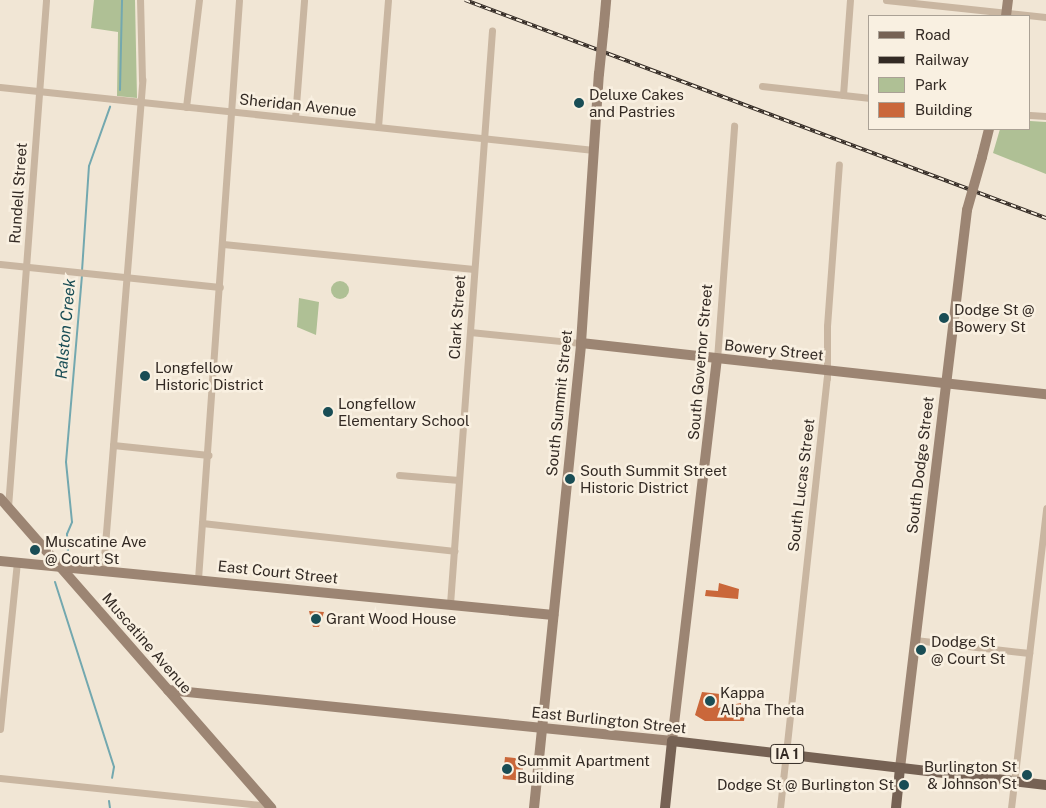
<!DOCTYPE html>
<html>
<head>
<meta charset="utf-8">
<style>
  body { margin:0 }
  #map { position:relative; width:1046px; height:808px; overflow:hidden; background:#f1e6d5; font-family:"Public Sans",sans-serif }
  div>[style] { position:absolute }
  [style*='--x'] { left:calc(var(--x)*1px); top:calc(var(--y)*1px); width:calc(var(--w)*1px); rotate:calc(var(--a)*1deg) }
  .green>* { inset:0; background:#afc095 }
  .round { border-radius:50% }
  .stream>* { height:2px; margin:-1px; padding:0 1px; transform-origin:1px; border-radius:1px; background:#73a8af }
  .building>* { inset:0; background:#ca673a; transform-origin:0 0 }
  .street>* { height:7px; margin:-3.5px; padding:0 3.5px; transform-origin:3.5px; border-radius:3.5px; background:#c9b6a1 }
  .secondary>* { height:10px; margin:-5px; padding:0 5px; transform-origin:5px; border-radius:5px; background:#9c8573 }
  .primary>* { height:10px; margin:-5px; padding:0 5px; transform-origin:5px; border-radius:5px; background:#766254 }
  .rail>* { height:4px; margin-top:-2px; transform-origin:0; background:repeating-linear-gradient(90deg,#f9f0e1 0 5.5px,#332a24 0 11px); box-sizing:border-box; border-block:1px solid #332a24 }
  .secondary-bridge>* { height:10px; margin:-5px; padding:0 5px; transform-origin:5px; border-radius:5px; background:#9c8573 }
  .dots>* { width:14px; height:14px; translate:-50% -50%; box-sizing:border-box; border:2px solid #f9f0e1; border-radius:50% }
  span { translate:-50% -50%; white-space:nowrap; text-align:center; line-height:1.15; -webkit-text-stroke:5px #f9f0e1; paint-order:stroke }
  .shield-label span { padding:1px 4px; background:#f9f0e1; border:1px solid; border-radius:4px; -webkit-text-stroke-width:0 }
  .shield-label { font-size:14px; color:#332a24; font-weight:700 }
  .poi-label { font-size:15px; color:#332a24 }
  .left { translate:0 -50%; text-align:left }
  .right { translate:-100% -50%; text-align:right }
  .street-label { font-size:15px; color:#332a24 }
  .water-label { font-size:16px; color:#194d55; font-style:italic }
  .legend { position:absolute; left:868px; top:15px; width:162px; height:115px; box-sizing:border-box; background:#f9f0e1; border:1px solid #aaa195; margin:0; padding:6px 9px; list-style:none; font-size:15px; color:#332a24 }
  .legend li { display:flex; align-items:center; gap:10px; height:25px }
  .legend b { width:25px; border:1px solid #aaa195 }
</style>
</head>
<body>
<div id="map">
  <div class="green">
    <i style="clip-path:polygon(94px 0,135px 0,137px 98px,117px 96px,118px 32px,91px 28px)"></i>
    <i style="clip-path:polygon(1030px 121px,1046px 122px,1046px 174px,993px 153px,1000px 129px,1030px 129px)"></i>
    <i class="round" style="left:331px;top:281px;width:18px;height:18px"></i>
    <i style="clip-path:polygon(299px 298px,319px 302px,316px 335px,297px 327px)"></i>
  </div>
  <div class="stream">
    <i style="--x:120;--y:90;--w:90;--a:-88.7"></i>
    <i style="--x:82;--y:271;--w:105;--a:-86.2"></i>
    <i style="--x:89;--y:166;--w:63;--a:-70.4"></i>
    <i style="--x:68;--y:554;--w:20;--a:-93"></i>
    <i style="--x:67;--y:534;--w:13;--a:-67"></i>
    <i style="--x:72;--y:522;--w:60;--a:-95.7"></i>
    <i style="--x:66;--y:462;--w:187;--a:-85.1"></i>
    <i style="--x:55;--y:582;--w:194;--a:72.3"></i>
    <i style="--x:114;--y:767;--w:11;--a:100"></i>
    <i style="--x:109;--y:801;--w:7;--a:82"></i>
  </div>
  <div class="building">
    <i style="clip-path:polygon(719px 583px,739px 589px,738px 599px,705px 596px,706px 590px,718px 591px)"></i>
    <i style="clip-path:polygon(309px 611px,324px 612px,319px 627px,313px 627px)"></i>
    <i style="clip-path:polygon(702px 692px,720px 694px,718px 708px,741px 703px,741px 708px,746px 708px,744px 721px,705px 721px,695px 715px)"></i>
    <i style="left:505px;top:757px;width:19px;height:22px;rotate:6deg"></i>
  </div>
  <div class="street">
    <i style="--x:886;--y:0;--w:161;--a:6.1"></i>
    <i style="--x:762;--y:86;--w:109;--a:6.3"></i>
    <i style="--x:0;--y:87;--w:597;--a:6.05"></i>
    <i style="--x:843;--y:95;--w:95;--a:-85.8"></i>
    <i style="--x:186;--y:107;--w:108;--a:-83.1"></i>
    <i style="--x:1030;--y:115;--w:16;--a:4"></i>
    <i style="--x:295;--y:118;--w:118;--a:-85.6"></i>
    <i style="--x:378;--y:127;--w:127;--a:-85.5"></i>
    <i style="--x:223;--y:244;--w:252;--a:5.7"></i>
    <i style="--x:0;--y:264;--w:221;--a:6"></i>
    <i style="--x:470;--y:332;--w:112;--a:5.7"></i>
    <i style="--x:717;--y:359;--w:234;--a:-85.8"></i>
    <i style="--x:113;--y:445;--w:96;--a:6"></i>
    <i style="--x:399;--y:475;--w:60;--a:4.8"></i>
    <i style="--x:8;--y:507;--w:508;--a:-85.71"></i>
    <i style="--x:202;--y:523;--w:254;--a:6.3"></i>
    <i style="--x:103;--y:570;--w:492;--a:-85.4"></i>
    <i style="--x:142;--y:80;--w:80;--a:-91.4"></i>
    <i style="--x:198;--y:579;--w:580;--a:-85.95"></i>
    <i style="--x:450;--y:604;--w:575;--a:-85.81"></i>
    <i style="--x:915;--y:640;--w:115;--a:6.5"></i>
    <i style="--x:0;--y:729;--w:167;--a:-84.2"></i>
    <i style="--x:0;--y:778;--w:270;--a:5.9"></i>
    <i style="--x:780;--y:808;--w:433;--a:-83.8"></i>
    <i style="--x:827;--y:378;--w:52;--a:-90"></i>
    <i style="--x:827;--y:326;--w:162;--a:-85.8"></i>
    <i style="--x:1011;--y:808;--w:302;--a:-83.3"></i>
  </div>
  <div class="secondary">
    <i style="--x:1006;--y:16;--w:16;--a:-83"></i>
    <i style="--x:604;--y:25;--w:25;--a:-85"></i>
    <i style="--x:982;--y:157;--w:29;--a:-76"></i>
    <i style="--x:581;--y:343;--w:468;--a:6.3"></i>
    <i style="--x:0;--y:498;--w:412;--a:48.8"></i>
    <i style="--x:0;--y:561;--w:556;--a:5.58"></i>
    <i style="--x:168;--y:690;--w:507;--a:5.78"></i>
    <i style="--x:672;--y:741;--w:385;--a:-83.3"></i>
    <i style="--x:900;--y:768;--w:562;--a:-83.15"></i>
    <i style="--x:534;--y:808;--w:467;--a:-84.2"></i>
    <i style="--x:581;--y:343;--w:270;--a:-86.2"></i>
  </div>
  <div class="primary">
    <i style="--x:665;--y:808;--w:67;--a:-84"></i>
    <i style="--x:672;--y:741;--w:377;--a:6.7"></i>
    <i style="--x:896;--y:808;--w:40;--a:-84.3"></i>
  </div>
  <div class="rail">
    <i style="--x:465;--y:0;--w:621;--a:20.57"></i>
  </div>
  <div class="secondary-bridge">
    <i style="--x:599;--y:74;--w:49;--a:-84.2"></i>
    <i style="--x:967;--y:210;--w:55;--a:-74.2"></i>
  </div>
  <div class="dots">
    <i style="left:579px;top:103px;background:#194d55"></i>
    <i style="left:944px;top:318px;background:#194d55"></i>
    <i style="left:145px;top:376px;background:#194d55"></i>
    <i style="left:328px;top:412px;background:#194d55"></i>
    <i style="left:570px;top:479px;background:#194d55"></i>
    <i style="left:35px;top:550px;background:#194d55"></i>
    <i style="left:316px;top:619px;background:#194d55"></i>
    <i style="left:921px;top:650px;background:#194d55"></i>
    <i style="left:710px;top:701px;background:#194d55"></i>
    <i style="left:507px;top:769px;background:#194d55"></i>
    <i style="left:1027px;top:775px;background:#194d55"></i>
    <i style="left:904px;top:785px;background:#194d55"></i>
  </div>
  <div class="shield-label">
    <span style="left:787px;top:754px">IA 1</span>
  </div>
  <div class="poi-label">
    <span class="left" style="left:589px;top:103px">Deluxe Cakes<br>and Pastries</span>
    <span class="left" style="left:954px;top:318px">Dodge St @<br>Bowery St</span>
    <span class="left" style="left:155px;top:376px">Longfellow<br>Historic District</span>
    <span class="left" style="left:338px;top:412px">Longfellow<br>Elementary School</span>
    <span class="left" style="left:580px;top:479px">South Summit Street<br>Historic District</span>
    <span class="left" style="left:45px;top:550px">Muscatine Ave<br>@ Court St</span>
    <span class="left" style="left:326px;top:619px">Grant Wood House</span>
    <span class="left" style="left:931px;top:650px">Dodge St<br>@ Court St</span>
    <span class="left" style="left:720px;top:701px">Kappa<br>Alpha Theta</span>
    <span class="left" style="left:517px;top:769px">Summit Apartment<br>Building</span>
    <span class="right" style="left:1017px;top:775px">Burlington St<br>&amp; Johnson St</span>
    <span class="right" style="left:894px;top:785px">Dodge St @ Burlington St</span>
  </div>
  <div class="street-label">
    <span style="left:298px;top:105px;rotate:6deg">Sheridan Avenue</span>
    <span style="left:18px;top:193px;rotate:-86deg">Rundell Street</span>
    <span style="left:457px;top:317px;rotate:-86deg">Clark Street</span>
    <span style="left:774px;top:350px;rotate:6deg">Bowery Street</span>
    <span style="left:700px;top:362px;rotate:-85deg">South Governor Street</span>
    <span style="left:559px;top:403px;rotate:-84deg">South Summit Street</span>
    <span style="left:920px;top:465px;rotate:-83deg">South Dodge Street</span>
    <span style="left:801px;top:485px;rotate:-83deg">South Lucas Street</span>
    <span style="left:278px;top:572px;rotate:6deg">East Court Street</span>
    <span style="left:147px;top:643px;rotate:49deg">Muscatine Avenue</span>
    <span style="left:609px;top:720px;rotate:6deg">East Burlington Street</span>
  </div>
  <div class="water-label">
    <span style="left:66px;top:329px;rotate:-85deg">Ralston Creek</span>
  </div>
  <ul class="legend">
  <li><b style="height:6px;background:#766254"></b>Road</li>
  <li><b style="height:6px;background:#332a24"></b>Railway</li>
  <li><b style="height:14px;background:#afc095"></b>Park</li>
  <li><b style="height:14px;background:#ca673a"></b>Building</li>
  </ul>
</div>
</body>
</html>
